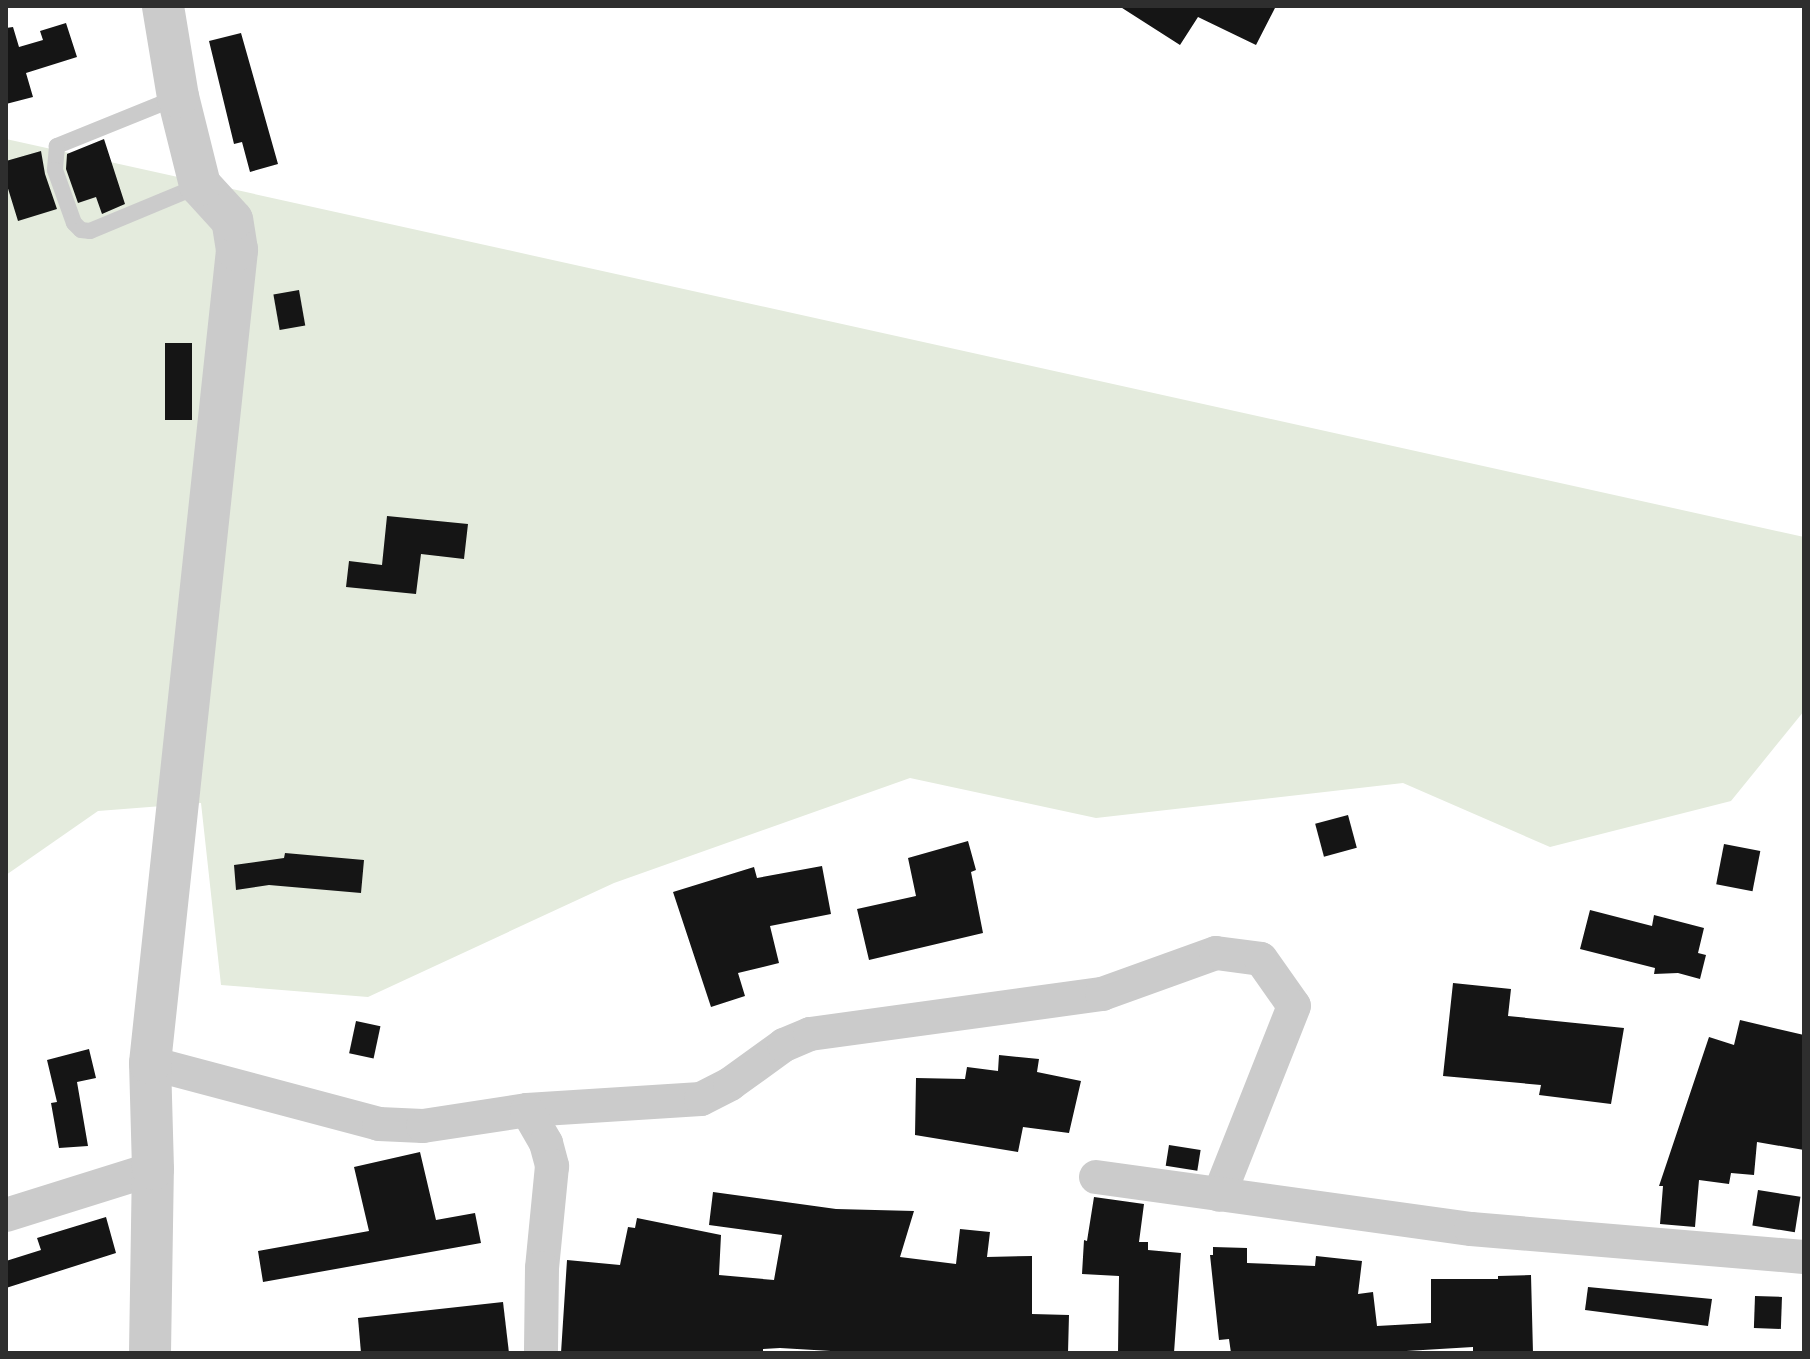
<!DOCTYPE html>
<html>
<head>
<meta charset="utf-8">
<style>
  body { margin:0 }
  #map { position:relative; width:1810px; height:1359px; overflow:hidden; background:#fff; font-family:"DejaVu Sans",sans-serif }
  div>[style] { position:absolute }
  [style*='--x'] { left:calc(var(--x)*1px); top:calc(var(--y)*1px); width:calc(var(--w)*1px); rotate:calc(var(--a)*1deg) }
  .green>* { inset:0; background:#e4ebdd }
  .building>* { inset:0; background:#151515; transform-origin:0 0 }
  .service>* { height:16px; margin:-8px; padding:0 8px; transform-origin:8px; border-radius:8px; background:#cbcbcb }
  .minor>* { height:34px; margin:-17px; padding:0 17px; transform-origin:17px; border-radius:17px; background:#cbcbcb }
  .tertiary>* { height:42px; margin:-21px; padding:0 21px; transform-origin:21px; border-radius:21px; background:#cbcbcb }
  span { translate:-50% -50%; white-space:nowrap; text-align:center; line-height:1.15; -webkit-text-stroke:8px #fff; paint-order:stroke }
  .frame { position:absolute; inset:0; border:8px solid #2e2e2e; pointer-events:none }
</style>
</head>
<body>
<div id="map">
  <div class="green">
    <i style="clip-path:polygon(6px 139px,1804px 537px,1804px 711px,1731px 801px,1550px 847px,1403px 783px,1096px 818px,910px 778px,614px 883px,368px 997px,221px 985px,201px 803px,98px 811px,6px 875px)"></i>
  </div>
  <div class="building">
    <i style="clip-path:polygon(1119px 6px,1276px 6px,1256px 45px,1198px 17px,1180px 45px)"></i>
    <i style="clip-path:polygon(66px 23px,77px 57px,26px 73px,33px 97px,6px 104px,6px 28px,13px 27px,19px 47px,43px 40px,40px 31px)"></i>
    <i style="clip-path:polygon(241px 33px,278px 164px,250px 172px,242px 142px,234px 144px,209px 41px)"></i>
    <i style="clip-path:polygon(104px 139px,125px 204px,102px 214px,96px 197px,78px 203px,66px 169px,67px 154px)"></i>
    <i style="clip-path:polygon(41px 151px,45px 174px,57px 209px,18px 221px,6px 182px,6px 161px)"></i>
    <i style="left:299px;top:290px;width:36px;height:26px;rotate:80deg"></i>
    <i style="left:165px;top:343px;width:27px;height:77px"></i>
    <i style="clip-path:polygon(387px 516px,468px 524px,464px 559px,421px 554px,416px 594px,346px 587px,349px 561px,382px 565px)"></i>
    <i style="left:1348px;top:815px;width:34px;height:34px;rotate:75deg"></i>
    <i style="clip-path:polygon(968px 841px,976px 870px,971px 872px,983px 933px,869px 960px,857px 909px,916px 896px,908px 858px)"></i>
    <i style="left:1724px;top:844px;width:37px;height:41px;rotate:11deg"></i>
    <i style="clip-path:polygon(285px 853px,364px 860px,361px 893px,269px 885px,236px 890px,234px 865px,284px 858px)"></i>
    <i style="clip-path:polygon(822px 866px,831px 914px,770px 926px,779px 963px,738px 973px,745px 996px,711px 1007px,673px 892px,754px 867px,757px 878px)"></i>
    <i style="clip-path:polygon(1590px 910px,1652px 926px,1654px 915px,1704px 928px,1698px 953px,1706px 955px,1700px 979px,1678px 973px,1654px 974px,1655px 968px,1580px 949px)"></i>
    <i style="clip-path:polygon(1453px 983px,1511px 989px,1508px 1016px,1624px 1028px,1611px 1104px,1539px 1095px,1541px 1085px,1443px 1076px)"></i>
    <i style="clip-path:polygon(1740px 1020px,1804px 1035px,1804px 1150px,1757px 1142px,1754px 1175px,1731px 1173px,1729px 1184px,1699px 1180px,1695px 1227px,1660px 1224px,1663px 1186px,1659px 1186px,1709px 1037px,1734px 1045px)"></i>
    <i style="left:356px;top:1021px;width:25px;height:33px;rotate:12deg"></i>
    <i style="clip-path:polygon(89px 1049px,96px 1078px,77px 1082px,88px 1146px,59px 1148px,51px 1103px,57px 1102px,47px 1060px)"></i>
    <i style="clip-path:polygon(999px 1055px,1039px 1059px,1037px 1072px,1081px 1081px,1069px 1133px,1023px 1127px,1018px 1152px,915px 1135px,916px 1078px,965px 1079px,967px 1067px,998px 1071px)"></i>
    <i style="left:1169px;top:1145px;width:32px;height:21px;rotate:9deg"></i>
    <i style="clip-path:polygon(420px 1152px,436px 1220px,475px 1213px,481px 1243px,263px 1282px,258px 1251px,369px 1231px,354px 1167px)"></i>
    <i style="left:1758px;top:1190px;width:43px;height:36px;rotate:9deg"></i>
    <i style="clip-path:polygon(713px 1192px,836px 1209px,914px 1211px,900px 1257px,956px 1264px,960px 1229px,990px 1232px,987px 1257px,1032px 1256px,1032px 1314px,1069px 1315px,1068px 1353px,865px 1353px,780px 1348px,763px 1349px,763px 1353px,561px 1353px,567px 1260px,620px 1265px,628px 1227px,635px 1228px,637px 1218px,721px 1235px,719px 1275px,774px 1280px,782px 1235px,709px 1225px)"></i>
    <i style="clip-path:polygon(1094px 1197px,1144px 1204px,1139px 1242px,1148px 1242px,1148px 1250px,1181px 1253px,1174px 1353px,1118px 1353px,1119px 1276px,1082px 1274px,1084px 1240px,1087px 1241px)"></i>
    <i style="clip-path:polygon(106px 1217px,116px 1253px,6px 1288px,6px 1261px,41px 1250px,37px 1238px)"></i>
    <i style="clip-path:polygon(1213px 1247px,1247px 1248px,1247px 1263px,1315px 1266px,1316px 1256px,1362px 1261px,1358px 1294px,1373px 1292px,1377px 1326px,1431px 1323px,1431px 1279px,1498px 1279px,1498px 1276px,1531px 1275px,1533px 1353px,1473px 1353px,1473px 1347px,1373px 1353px,1231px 1353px,1229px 1339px,1219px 1340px,1210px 1255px,1213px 1255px)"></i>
    <i style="clip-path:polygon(1588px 1287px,1712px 1299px,1708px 1326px,1585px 1310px)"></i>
    <i style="left:1755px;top:1296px;width:27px;height:32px;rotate:2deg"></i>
    <i style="clip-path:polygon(503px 1302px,509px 1353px,361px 1353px,358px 1318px)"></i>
  </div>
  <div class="service">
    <i style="--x:178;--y:97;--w:131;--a:158"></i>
    <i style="--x:57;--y:146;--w:24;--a:95"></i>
    <i style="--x:55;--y:170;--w:56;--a:70.3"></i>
    <i style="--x:74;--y:223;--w:10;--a:45"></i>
    <i style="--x:81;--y:230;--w:9;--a:6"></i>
    <i style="--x:90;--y:231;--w:117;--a:-22.6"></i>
  </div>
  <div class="minor">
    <i style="--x:150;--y:1063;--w:237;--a:14.9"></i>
    <i style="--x:379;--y:1124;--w:44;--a:2.6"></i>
    <i style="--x:423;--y:1126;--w:105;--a:-8.7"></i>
    <i style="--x:527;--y:1110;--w:174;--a:-3.6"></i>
    <i style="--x:701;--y:1099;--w:33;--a:-27"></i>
    <i style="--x:730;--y:1084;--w:67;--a:-35.8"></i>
    <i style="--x:784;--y:1045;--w:28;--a:-23"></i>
    <i style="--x:810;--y:1034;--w:295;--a:-7.8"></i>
    <i style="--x:1102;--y:994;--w:121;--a:-19.8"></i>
    <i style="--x:1216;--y:953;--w:45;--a:7.6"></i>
    <i style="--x:1261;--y:959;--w:57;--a:54.9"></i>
    <i style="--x:1294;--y:1006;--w:203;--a:111.6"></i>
    <i style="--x:527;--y:1110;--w:38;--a:60"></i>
    <i style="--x:546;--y:1143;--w:24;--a:75"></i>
    <i style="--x:552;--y:1166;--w:102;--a:95.6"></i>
    <i style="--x:542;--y:1268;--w:85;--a:90.7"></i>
    <i style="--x:1096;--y:1177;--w:379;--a:7.9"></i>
    <i style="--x:1471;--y:1229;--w:334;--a:4.8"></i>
    <i style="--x:6;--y:1215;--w:154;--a:-17.4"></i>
  </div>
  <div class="tertiary">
    <i style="--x:150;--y:1353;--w:184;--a:-89.1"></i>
    <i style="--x:153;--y:1169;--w:106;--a:-91.6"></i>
    <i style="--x:150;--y:1063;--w:818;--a:-83.89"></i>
    <i style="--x:237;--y:250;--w:30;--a:-99"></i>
    <i style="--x:232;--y:220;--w:47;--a:-132.4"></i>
    <i style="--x:200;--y:185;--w:91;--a:-104"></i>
    <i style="--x:178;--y:97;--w:92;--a:-99.4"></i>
  </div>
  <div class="frame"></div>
</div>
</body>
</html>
